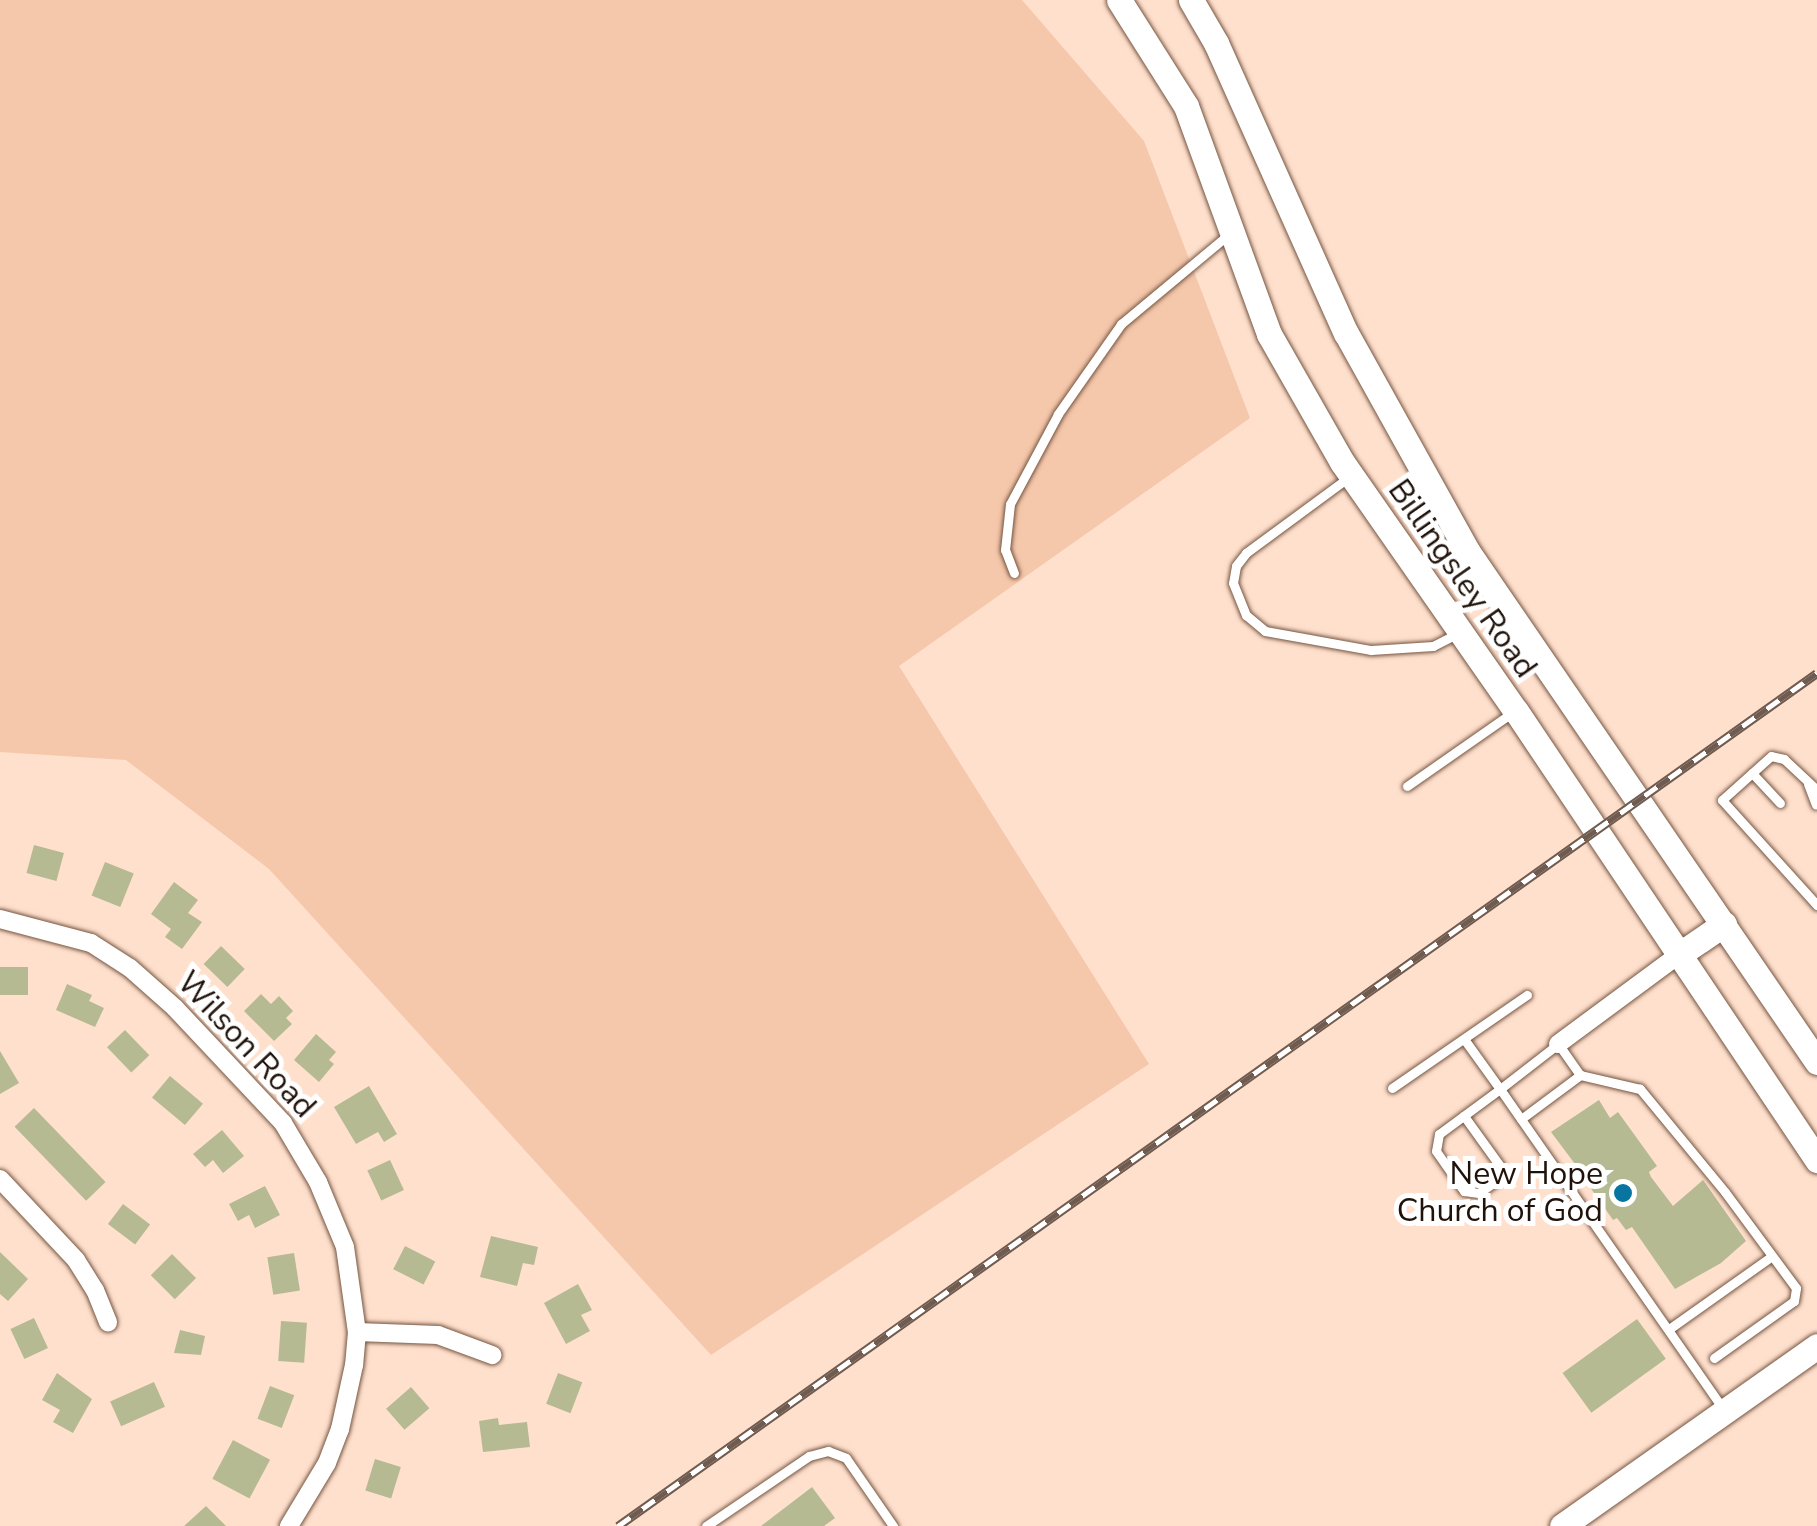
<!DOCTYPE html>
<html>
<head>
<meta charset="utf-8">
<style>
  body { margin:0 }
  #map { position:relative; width:1817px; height:1526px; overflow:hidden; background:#ffe0cd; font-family:"Nunito Sans",sans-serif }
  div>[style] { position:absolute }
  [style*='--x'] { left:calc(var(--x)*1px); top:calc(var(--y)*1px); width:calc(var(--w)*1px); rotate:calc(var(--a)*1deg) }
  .green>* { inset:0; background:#f5c7ab }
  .building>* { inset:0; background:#b5ba93; transform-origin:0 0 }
  .roads { filter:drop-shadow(0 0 2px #755540) drop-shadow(0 0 2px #755540) }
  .service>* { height:9px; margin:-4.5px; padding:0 4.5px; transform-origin:4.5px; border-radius:4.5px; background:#fff }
  .minor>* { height:18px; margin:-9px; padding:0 9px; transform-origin:9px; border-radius:9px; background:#fff }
  .secondary>* { height:25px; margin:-12.5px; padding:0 12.5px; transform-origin:12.5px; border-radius:12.5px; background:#fff }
  .rail>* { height:9px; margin-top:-4.5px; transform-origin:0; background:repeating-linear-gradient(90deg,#fff 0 15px,#6f5b4f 0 30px); box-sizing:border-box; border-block:2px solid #6f5b4f }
  .dots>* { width:28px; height:28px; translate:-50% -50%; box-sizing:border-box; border:5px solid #fff; border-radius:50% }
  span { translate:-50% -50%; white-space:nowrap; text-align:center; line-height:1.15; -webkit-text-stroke:10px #fff; paint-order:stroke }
  .street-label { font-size:32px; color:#1f120a }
  .poi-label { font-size:32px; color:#1f120a }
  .right { translate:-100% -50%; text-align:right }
</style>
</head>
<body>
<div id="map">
  <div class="green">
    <i style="clip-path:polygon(0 0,1022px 0,1144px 141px,1250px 418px,899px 666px,1149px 1064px,711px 1355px,269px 869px,126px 760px,0 752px)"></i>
  </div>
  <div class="building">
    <i style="left:34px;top:845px;width:31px;height:29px;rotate:15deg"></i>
    <i style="left:105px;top:862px;width:31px;height:36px;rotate:22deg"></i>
    <i style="clip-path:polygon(174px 882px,198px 900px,188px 913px,202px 922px,182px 949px,165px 937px,171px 929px,151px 914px)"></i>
    <i style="left:221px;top:946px;width:33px;height:25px;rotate:44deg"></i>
    <i style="left:0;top:967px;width:28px;height:28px"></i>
    <i style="clip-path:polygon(67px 984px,92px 995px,89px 1001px,104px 1008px,95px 1027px,56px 1010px)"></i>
    <i style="clip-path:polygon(261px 994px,271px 1004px,279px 996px,293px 1011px,286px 1018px,292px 1024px,274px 1041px,244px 1011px)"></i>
    <i style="left:125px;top:1030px;width:35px;height:25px;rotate:46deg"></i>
    <i style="clip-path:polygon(316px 1034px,336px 1052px,329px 1060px,334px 1064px,319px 1082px,294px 1060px)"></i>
    <i style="clip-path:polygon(0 1051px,19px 1083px,0 1094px)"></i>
    <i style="left:170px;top:1076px;width:43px;height:28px;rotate:40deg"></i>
    <i style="clip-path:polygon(369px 1086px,397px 1134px,384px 1142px,378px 1132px,356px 1144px,334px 1107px)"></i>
    <i style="clip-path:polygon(1599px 1100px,1610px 1118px,1618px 1112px,1657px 1166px,1649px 1172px,1651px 1177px,1673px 1206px,1703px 1180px,1746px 1241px,1721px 1263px,1675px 1289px,1632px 1227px,1626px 1230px,1617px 1218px,1613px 1220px,1587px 1183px,1579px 1189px,1570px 1175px,1578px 1168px,1551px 1132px)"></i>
    <i style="left:34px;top:1108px;width:103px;height:27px;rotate:46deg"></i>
    <i style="clip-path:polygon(222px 1130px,244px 1156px,223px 1173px,213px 1160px,205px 1167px,193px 1154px)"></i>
    <i style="left:390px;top:1160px;width:33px;height:25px;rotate:65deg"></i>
    <i style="clip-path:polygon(265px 1186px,280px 1215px,255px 1228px,249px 1215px,238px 1221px,229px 1204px)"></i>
    <i style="left:123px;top:1204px;width:34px;height:25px;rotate:37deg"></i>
    <i style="clip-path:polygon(491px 1236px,538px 1247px,534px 1265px,523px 1263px,517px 1286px,480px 1277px)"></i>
    <i style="left:405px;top:1246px;width:34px;height:26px;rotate:27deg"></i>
    <i style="clip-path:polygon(0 1252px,28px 1279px,8px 1301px,0 1294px)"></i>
    <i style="left:294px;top:1253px;width:38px;height:27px;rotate:81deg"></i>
    <i style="left:172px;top:1254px;width:34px;height:30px;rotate:45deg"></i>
    <i style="clip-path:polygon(578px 1284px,592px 1310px,581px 1315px,590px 1331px,566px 1344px,544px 1303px)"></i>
    <i style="left:34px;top:1318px;width:33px;height:26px;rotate:65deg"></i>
    <i style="left:1637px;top:1319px;width:49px;height:92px;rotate:54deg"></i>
    <i style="left:281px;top:1321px;width:26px;height:40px;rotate:4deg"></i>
    <i style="clip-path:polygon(180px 1330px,205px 1336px,201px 1355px,174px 1353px)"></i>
    <i style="clip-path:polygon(57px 1373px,92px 1399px,73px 1433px,53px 1422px,60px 1410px,42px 1400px)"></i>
    <i style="left:558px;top:1373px;width:26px;height:33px;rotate:21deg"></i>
    <i style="left:154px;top:1382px;width:27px;height:48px;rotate:66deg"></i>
    <i style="left:270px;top:1386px;width:26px;height:35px;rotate:21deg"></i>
    <i style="left:411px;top:1387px;width:28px;height:33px;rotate:49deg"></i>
    <i style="clip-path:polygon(498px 1418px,499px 1425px,527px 1422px,530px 1447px,483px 1452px,479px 1421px)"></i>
    <i style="left:233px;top:1440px;width:42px;height:44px;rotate:28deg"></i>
    <i style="left:375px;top:1459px;width:27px;height:33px;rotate:17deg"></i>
    <i style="clip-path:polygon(812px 1487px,835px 1518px,824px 1526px,761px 1526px)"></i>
    <i style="clip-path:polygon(206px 1506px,226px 1526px,184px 1526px)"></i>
  </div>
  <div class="roads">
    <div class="service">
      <i style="--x:1349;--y:477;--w:128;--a:143.6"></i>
      <i style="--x:1246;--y:553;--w:16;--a:128"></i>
      <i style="--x:1236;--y:566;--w:17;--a:100"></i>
      <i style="--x:1233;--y:583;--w:35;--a:68"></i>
      <i style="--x:1246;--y:615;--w:25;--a:40"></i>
      <i style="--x:1265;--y:631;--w:108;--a:10.2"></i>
      <i style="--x:1371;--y:650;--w:62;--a:-3.7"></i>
      <i style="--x:1433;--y:646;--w:29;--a:-27"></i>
      <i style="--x:1014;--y:573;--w:25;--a:-111"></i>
      <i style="--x:1005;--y:550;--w:46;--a:-83.8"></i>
      <i style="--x:1010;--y:504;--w:102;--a:-61.9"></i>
      <i style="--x:1058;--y:414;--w:110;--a:-55"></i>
      <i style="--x:1121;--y:324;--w:141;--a:-39.8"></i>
      <i style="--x:1752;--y:773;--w:41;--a:47"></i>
      <i style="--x:1808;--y:784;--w:22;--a:69"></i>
      <i style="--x:1407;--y:786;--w:129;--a:-34.9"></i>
      <i style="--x:1817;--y:790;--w:45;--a:-136.8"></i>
      <i style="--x:1784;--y:759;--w:13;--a:-167"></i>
      <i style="--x:1771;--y:756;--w:66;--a:138.1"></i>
      <i style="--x:1722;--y:800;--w:142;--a:47.9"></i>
      <i style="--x:1464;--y:1039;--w:62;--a:54.2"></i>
      <i style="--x:1500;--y:1089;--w:76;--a:143.6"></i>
      <i style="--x:1439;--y:1134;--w:17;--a:100"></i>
      <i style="--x:1436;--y:1151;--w:49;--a:55"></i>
      <i style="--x:1464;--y:1191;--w:15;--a:8"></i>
      <i style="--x:1479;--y:1193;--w:24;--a:-36"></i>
      <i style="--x:1498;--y:1179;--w:13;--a:-81"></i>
      <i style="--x:1500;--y:1166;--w:62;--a:-125.8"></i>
      <i style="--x:1392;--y:1088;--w:164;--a:-34.6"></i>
      <i style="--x:1521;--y:1119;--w:74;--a:-36.7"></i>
      <i style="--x:1669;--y:1329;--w:126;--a:-35.3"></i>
      <i style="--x:1714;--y:1358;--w:98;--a:-35.5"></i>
      <i style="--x:1794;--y:1301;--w:13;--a:-81"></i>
      <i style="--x:1796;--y:1288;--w:119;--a:-126.5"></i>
      <i style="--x:1725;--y:1192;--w:134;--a:-129.5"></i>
      <i style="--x:1640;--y:1089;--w:62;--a:-166.9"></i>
      <i style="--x:1580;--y:1075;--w:38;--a:-125"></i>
      <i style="--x:1558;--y:1044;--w:73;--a:142.2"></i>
      <i style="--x:1500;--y:1089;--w:388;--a:55.1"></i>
      <i style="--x:706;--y:1526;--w:125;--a:-34.2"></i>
      <i style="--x:809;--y:1456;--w:20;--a:-15"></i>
      <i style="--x:828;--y:1451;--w:19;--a:21"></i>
      <i style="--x:846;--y:1458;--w:83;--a:55.3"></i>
    </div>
    <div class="minor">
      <i style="--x:0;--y:919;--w:94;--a:14.8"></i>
      <i style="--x:91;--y:943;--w:46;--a:32.7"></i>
      <i style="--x:130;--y:968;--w:60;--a:41.6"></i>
      <i style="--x:175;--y:1008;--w:158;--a:46.8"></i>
      <i style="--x:283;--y:1123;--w:69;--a:59.3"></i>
      <i style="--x:318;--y:1182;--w:70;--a:67.4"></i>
      <i style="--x:345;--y:1247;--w:86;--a:82"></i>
      <i style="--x:357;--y:1332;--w:33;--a:95"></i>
      <i style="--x:354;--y:1365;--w:66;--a:102.3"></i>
      <i style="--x:340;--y:1429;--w:36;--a:111"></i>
      <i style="--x:327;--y:1463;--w:74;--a:121.1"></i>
      <i style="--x:1558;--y:1044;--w:148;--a:-36.5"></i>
      <i style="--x:0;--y:1179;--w:111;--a:46.8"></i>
      <i style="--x:76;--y:1260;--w:36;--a:58"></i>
      <i style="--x:95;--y:1290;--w:35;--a:68"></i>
      <i style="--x:357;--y:1332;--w:81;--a:2.1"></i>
      <i style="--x:438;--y:1335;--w:58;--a:20.3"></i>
    </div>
    <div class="secondary">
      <i style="--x:1119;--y:0;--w:125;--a:57.7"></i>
      <i style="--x:1186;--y:106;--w:243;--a:70"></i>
      <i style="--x:1269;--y:334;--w:147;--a:60.3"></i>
      <i style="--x:1342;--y:462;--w:304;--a:55.1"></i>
      <i style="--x:1516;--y:711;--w:541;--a:56.16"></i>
      <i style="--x:1191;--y:0;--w:50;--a:59.8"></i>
      <i style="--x:1216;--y:43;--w:318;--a:65.9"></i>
      <i style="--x:1346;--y:333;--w:251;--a:60.9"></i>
      <i style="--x:1468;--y:552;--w:618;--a:55.62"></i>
      <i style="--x:1677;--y:956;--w:57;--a:-34.2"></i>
      <i style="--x:1562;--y:1526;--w:312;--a:-35.2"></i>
    </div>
  </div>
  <div class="rail">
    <i style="--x:618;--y:1526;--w:1471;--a:-35.43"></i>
  </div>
  <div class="dots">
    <i style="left:1623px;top:1193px;background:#0875a0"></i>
  </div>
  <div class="street-label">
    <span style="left:1462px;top:579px;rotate:55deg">Billingsley Road</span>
    <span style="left:246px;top:1045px;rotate:47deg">Wilson Road</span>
  </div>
  <div class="poi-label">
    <span class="right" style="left:1603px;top:1193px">New Hope<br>Church of God</span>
  </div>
</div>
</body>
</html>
